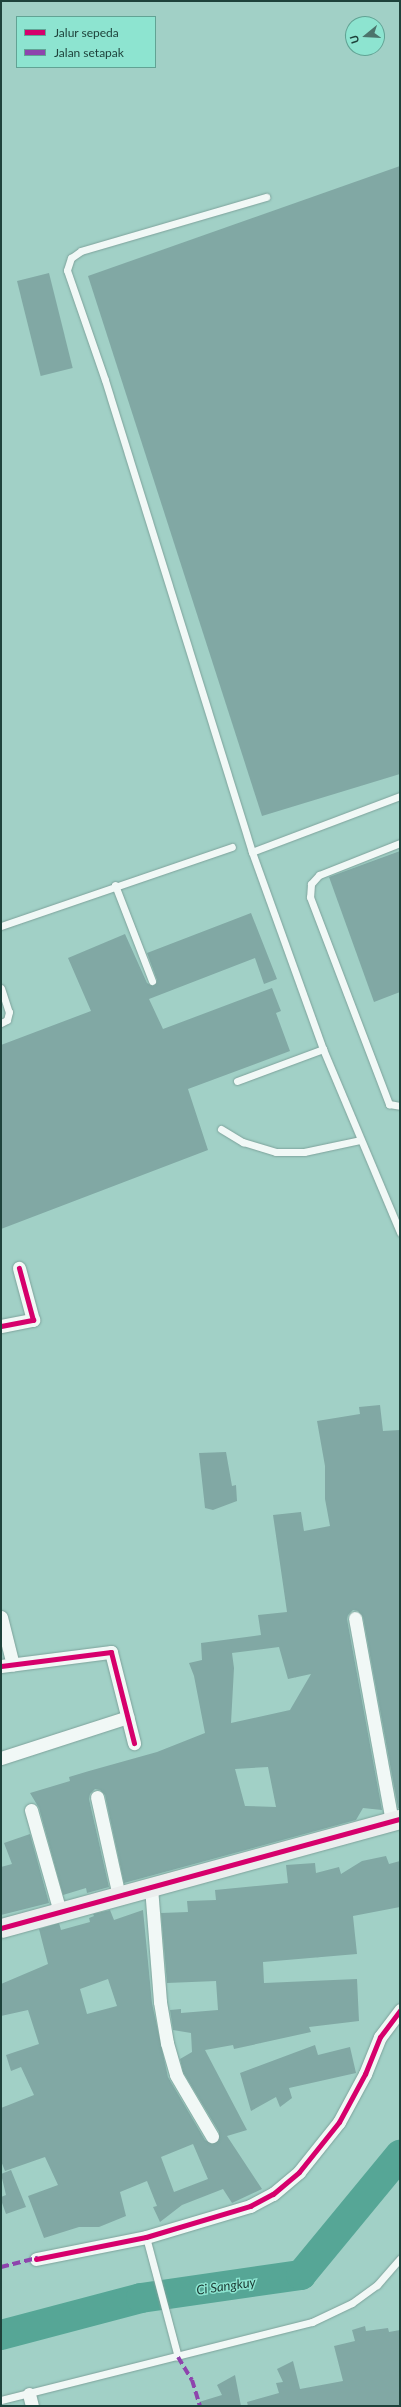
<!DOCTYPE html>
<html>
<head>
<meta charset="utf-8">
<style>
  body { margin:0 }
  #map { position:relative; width:401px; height:2407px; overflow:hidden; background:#a1d0c6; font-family:Lato,sans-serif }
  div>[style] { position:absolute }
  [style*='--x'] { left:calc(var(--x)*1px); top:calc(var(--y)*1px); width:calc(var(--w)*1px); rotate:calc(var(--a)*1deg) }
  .river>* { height:30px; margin:-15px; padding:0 15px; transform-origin:15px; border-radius:15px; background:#56a696 }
  .building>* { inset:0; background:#81a8a4; transform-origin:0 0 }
  .roads { filter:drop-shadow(0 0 1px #7da29b) drop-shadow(0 0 1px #7da29b) }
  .lane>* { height:7px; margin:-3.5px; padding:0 3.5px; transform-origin:3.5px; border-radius:3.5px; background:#f1f8f6 }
  .street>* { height:13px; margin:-6.5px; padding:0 6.5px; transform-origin:6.5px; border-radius:6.5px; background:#f1f8f6 }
  .secondary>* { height:19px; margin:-9.5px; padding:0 9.5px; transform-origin:9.5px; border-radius:9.5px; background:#ebeeee }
  .quiet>* { height:4px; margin-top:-2px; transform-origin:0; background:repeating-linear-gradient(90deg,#8e44ad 0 8px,transparent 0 12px) }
  .cycleway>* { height:5px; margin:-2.5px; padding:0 2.5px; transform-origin:2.5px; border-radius:2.5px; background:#d6006c }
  span { translate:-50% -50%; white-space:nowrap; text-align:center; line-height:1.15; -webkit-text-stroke:3px #8de4d0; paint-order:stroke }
  .water-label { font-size:13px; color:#1a3731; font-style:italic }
  .frame { position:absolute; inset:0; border:2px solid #1e423b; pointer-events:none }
  .legend { position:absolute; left:16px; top:16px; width:140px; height:52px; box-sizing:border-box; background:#8de4d0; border:1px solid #61a394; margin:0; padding:5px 7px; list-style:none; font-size:12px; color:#1e423b }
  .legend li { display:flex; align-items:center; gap:8px; height:20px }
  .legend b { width:20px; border:1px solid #61a394 }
  .north { position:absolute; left:345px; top:16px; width:40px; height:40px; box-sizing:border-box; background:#8de4d0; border:1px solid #61a394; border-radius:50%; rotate:252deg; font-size:11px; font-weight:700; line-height:16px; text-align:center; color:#1e423b }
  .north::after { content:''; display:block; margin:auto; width:14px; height:18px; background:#4c746c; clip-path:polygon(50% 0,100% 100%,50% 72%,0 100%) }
</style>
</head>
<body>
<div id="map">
  <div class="river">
    <i style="--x:1;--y:2335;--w:145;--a:-14.8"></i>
    <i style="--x:141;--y:2298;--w:162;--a:-8.2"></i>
    <i style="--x:301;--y:2275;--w:156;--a:-50.5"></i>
  </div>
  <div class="building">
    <i style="clip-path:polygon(400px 166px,400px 774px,262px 816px,88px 276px)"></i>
    <i style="left:49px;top:273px;width:98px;height:33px;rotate:76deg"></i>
    <i style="clip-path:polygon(400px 851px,400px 992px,374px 1002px,329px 877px)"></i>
    <i style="clip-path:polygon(251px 913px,277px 979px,264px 984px,255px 958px,149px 999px,163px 1029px,272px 988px,281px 1011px,276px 1013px,290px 1051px,188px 1089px,208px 1150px,1px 1229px,1px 1045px,91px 1011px,68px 958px,125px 934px,147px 983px,153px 986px,157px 980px,147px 953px)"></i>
    <i style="clip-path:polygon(evenodd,380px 1405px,383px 1431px,400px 1430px,400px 1808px,398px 1808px,363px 1617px,358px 1611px,353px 1610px,348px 1615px,347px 1619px,382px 1810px,363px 1808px,356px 1820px,124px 1883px,105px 1795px,100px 1790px,95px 1789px,90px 1794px,89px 1799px,109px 1887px,87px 1893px,86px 1888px,63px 1895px,39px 1808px,30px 1793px,70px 1781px,69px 1777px,89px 1771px,157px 1752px,205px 1733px,194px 1676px,189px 1663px,202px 1660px,201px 1643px,261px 1635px,258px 1615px,287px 1612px,273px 1515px,301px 1512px,304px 1531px,330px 1526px,325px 1499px,325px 1466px,317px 1421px,360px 1414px,359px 1407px,380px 1405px,279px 1647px,288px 1679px,311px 1674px,290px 1710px,231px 1723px,234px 1668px,232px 1653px,279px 1647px,380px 1405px,268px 1767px,276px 1807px,245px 1806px,235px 1769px,268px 1767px)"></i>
    <i style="clip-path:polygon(226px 1452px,232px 1486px,236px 1485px,237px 1501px,213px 1510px,205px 1508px,199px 1453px)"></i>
    <i style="clip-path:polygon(30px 1834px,49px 1903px,1px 1915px,1px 1867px,12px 1864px,4px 1843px)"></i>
    <i style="clip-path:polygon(evenodd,386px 1856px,389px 1864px,400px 1861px,400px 1907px,353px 1916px,357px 1954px,263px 1962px,264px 1983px,357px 1979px,359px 2021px,309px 2027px,311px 2032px,234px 2049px,233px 2045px,205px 2050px,247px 2130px,227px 2136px,262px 2189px,232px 2203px,223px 2189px,182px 2205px,160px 2222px,153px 2207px,157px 2206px,147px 2181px,120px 2192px,126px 2216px,99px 2227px,79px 2227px,44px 2238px,28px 2196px,58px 2185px,45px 2157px,5px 2171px,1px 2161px,1px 2108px,34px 2095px,21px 2067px,11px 2071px,6px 2055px,39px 2044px,28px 2010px,1px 2016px,1px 1984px,48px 1964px,39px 1929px,59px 1923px,61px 1930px,90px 1922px,89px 1918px,94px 1916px,93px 1914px,110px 1910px,114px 1920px,143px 1910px,152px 2003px,168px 2077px,205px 2140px,212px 2144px,219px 2140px,219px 2132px,183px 2072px,180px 2059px,192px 2052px,191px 2033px,173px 2030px,170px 2010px,181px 2009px,181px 2013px,218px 2010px,216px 1981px,167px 1983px,161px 1913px,188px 1912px,187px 1901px,216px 1900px,215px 1890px,288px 1883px,286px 1865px,315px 1863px,316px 1873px,339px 1867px,341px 1874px,362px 1861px,386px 1856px,108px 1979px,117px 2006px,87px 2014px,80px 1989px,108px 1979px,386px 1856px,193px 2144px,208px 2179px,174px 2192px,161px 2157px,193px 2144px)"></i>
    <i style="clip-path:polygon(315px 2045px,318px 2055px,350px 2047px,356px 2073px,289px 2088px,292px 2098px,280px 2107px,276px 2097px,251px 2111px,240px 2073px)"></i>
    <i style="clip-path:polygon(11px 2170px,26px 2207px,6px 2214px,1px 2200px,1px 2197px,6px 2195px,1px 2174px)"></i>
    <i style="clip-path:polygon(365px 2326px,366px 2331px,388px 2328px,389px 2332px,400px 2330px,400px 2406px,248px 2406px,247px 2402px,279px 2393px,276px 2383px,283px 2382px,277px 2369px,293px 2361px,300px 2389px,343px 2381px,334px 2346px,355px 2341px,352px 2330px)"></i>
    <i style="clip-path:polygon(235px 2375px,241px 2406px,199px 2406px,199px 2402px,222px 2395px,217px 2385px)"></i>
  </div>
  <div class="roads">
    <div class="lane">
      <i style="--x:400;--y:796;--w:158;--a:159.3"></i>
      <i style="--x:252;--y:852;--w:209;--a:70.2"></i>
      <i style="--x:323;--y:1049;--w:199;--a:67.2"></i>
      <i style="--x:400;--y:843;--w:87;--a:158.4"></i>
      <i style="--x:319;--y:875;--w:12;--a:132"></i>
      <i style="--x:311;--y:884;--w:13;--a:94"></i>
      <i style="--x:310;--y:897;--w:222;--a:69.1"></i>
      <i style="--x:389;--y:1104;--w:11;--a:10"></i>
      <i style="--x:252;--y:852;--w:494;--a:-107.3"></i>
      <i style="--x:105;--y:380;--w:116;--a:-109.1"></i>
      <i style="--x:67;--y:270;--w:13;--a:-72"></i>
      <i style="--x:71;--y:258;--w:12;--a:-35"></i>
      <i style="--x:81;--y:251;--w:193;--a:-16.3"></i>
      <i style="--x:115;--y:885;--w:103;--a:68.9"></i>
      <i style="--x:1;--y:926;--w:244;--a:-18.9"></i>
      <i style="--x:1;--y:988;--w:25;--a:72"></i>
      <i style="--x:9;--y:1012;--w:8;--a:104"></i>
      <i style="--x:7;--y:1020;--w:7;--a:153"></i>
      <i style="--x:237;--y:1081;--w:92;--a:-20.4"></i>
      <i style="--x:221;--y:1129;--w:26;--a:31"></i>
      <i style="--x:243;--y:1142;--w:34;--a:17"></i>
      <i style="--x:276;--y:1152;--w:28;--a:0"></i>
      <i style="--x:304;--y:1152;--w:57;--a:-12.1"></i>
      <i style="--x:146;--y:2237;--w:124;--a:75.1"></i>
      <i style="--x:1;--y:2400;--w:321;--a:-14.1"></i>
      <i style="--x:312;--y:2322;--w:44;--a:-25.4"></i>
      <i style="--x:352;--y:2303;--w:31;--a:-36"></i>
      <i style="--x:377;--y:2285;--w:35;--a:-49"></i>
    </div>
    <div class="street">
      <i style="--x:1;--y:1326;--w:33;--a:-11"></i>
      <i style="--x:33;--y:1320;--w:54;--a:-105.1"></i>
      <i style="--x:1;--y:1617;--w:49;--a:76"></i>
      <i style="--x:355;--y:1618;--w:207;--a:79.7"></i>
      <i style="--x:1;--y:1666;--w:111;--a:-7.3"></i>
      <i style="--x:111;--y:1652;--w:94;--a:75.8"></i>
      <i style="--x:1;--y:1758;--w:133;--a:-17.9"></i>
      <i style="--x:97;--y:1797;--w:101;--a:77.5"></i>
      <i style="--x:31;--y:1810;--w:106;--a:74.1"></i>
      <i style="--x:151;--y:1887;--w:115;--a:85.5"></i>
      <i style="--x:160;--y:2002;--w:42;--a:80.3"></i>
      <i style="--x:167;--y:2043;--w:33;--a:74"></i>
      <i style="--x:176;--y:2075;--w:71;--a:59.5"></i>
      <i style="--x:36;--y:2259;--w:112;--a:-11.3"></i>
      <i style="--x:146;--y:2237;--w:109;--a:-16.6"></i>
      <i style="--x:250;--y:2206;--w:26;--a:-28"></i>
      <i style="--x:273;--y:2194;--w:34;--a:-40"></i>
      <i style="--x:299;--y:2172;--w:64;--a:-51.3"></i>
      <i style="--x:339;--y:2122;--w:55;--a:-61.6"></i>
      <i style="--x:365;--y:2074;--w:40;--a:-68"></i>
      <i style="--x:380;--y:2037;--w:34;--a:-53"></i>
      <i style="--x:29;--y:2394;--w:12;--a:76"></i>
    </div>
    <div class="secondary">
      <i style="--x:1;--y:1928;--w:414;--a:-15.3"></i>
    </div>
  </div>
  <div class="quiet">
    <i style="--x:1;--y:2267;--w:38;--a:-14"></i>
    <i style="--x:178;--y:2357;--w:27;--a:59"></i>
    <i style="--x:192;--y:2380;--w:27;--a:73"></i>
  </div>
  <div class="cycleway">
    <i style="--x:1;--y:1326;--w:33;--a:-11"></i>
    <i style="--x:33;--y:1320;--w:54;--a:-105.1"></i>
    <i style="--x:1;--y:1666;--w:111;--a:-7.3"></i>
    <i style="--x:111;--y:1652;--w:94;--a:75.8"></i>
    <i style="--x:1;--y:1928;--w:414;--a:-15.3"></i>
    <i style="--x:36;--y:2259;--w:112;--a:-11.3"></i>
    <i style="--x:146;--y:2237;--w:109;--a:-16.6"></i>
    <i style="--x:250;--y:2206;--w:26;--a:-28"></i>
    <i style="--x:273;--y:2194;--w:34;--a:-40"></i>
    <i style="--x:299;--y:2172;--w:64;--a:-51.3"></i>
    <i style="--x:339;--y:2122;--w:55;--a:-61.6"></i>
    <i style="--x:365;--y:2074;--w:40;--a:-68"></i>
    <i style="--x:380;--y:2037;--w:34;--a:-53"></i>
  </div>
  <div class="water-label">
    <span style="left:226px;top:2286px;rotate:-8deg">Ci Sangkuy</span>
  </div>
  <div class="frame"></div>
  <ul class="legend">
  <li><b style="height:5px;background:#d6006c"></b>Jalur sepeda</li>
  <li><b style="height:5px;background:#8e44ad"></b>Jalan setapak</li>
  </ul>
  <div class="north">U</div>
</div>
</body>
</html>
